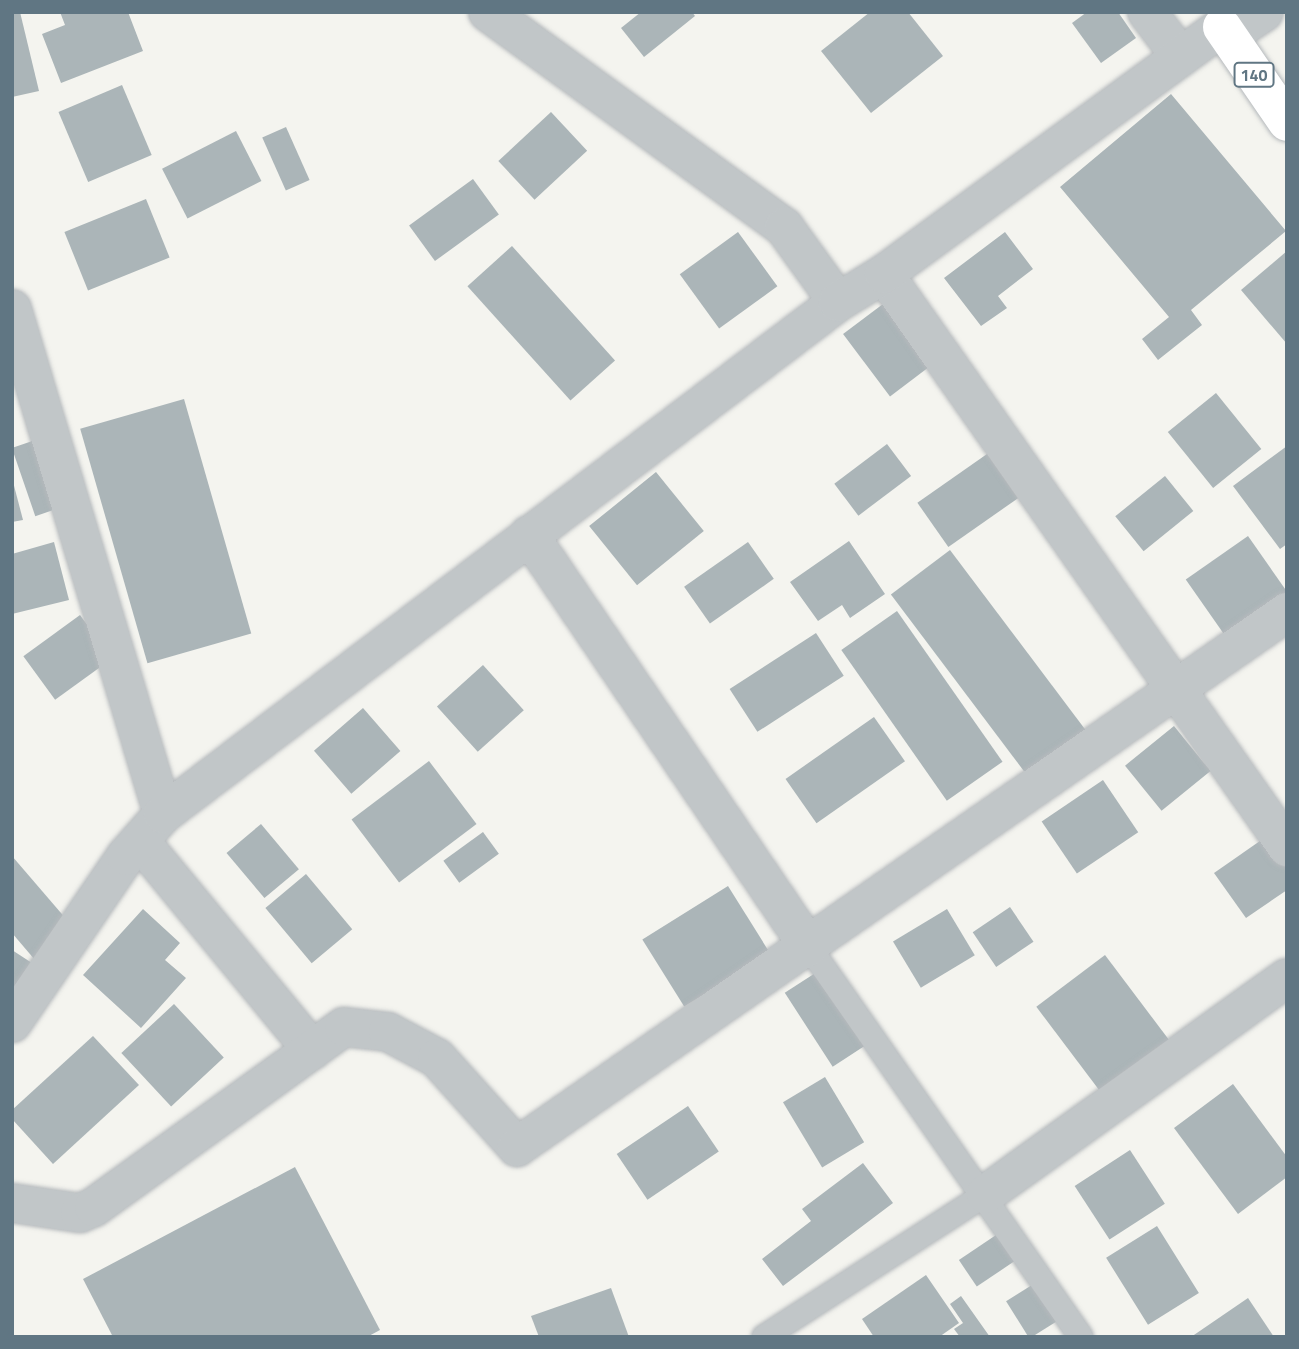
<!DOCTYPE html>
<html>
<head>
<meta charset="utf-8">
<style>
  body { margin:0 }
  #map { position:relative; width:1299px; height:1349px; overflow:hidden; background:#f4f4ef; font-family:"Titillium Web",sans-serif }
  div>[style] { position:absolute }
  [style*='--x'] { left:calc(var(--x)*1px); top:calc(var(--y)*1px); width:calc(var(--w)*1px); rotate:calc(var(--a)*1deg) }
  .building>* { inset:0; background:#abb5b8; transform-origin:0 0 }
  .roads { filter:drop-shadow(0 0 2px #b5b9bc) drop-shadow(0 0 2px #b5b9bc) }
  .service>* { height:24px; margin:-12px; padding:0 12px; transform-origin:12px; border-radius:12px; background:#c1c6c8 }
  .minor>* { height:38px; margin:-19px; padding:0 19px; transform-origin:19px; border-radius:19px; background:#c1c6c8 }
  .tertiary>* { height:38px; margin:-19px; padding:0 19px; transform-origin:19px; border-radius:19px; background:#c1c6c8 }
  .trunk>* { height:38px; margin:-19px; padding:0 19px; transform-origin:19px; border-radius:19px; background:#fff }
  span { translate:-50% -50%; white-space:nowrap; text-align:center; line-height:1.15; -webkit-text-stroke:7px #fff; paint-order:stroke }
  .shield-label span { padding:2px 5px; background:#fff; border:2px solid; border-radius:5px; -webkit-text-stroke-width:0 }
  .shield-label { font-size:16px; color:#607683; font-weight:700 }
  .frame { position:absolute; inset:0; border:14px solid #607683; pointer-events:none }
</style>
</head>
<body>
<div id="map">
  <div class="building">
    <i style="clip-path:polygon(12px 12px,20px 12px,39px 91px,12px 97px)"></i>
    <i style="clip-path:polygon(60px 12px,128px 12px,143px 51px,61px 83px,42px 34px,65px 25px)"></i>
    <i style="clip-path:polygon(641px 12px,692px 12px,695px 16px,644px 57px,621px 28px)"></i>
    <i style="clip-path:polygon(870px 12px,908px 12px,943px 56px,871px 113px,821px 51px)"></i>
    <i style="clip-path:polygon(1087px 12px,1118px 12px,1136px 38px,1101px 63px,1072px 23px)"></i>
    <i style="left:122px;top:85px;width:76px;height:69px;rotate:67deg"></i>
    <i style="clip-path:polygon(1171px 94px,1286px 231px,1191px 310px,1202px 325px,1158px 360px,1142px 339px,1169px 317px,1060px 187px)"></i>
    <i style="left:551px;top:112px;width:53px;height:72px;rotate:47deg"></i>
    <i style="left:286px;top:127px;width:58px;height:26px;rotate:66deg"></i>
    <i style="left:236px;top:131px;width:56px;height:83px;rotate:63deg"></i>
    <i style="left:473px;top:179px;width:44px;height:79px;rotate:54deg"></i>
    <i style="left:146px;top:199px;width:63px;height:88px;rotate:68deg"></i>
    <i style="left:738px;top:232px;width:67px;height:72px;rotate:54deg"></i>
    <i style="clip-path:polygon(1005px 232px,1033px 269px,998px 296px,1007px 308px,981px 326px,944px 278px)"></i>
    <i style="left:512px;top:246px;width:154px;height:60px;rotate:48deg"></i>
    <i style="clip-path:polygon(1287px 251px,1287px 344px,1241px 290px)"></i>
    <i style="left:883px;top:304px;width:78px;height:50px;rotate:53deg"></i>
    <i style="left:1216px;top:393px;width:72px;height:62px;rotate:51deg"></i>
    <i style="left:184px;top:399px;width:244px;height:108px;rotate:74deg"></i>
    <i style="left:44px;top:437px;width:72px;height:34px;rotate:71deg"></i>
    <i style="left:887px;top:444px;width:40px;height:66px;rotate:53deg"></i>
    <i style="clip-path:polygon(1287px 446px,1287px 544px,1280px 549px,1233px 486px)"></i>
    <i style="left:987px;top:454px;width:54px;height:85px;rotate:55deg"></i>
    <i style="left:656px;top:472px;width:76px;height:86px;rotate:51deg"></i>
    <i style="left:1165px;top:476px;width:45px;height:64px;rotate:51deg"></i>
    <i style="clip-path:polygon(12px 478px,23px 520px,12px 522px)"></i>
    <i style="left:1248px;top:536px;width:68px;height:76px;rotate:55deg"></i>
    <i style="clip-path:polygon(849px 541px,885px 594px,850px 618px,842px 605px,818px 621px,790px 582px)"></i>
    <i style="clip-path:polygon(54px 542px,69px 600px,12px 614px,12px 554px)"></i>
    <i style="left:748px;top:542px;width:45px;height:78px;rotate:55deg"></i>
    <i style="left:950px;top:550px;width:229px;height:74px;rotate:53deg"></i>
    <i style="left:897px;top:611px;width:184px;height:68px;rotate:55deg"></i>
    <i style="left:80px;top:615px;width:54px;height:70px;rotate:54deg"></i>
    <i style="left:816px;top:633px;width:51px;height:103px;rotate:57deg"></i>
    <i style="left:483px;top:665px;width:61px;height:62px;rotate:48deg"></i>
    <i style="left:363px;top:708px;width:57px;height:65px;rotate:49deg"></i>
    <i style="left:874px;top:717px;width:54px;height:108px;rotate:55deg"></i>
    <i style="left:1174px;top:726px;width:58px;height:63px;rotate:51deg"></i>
    <i style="left:429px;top:761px;width:79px;height:97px;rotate:53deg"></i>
    <i style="left:1103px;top:780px;width:63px;height:74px;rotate:56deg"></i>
    <i style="left:261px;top:824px;width:59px;height:45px;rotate:50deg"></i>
    <i style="left:483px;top:832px;width:27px;height:49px;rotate:54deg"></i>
    <i style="clip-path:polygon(1270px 834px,1287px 859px,1287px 890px,1246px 918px,1214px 873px)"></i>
    <i style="clip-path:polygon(12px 856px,73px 927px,35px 960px,12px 933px)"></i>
    <i style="left:306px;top:874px;width:72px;height:53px;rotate:50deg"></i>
    <i style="left:728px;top:886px;width:79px;height:101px;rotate:58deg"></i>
    <i style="left:1010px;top:907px;width:42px;height:45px;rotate:56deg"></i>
    <i style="clip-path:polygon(143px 909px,180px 943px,165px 960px,186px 978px,141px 1028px,83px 975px)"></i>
    <i style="left:947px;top:909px;width:54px;height:63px;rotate:59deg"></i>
    <i style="clip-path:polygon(12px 950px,35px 965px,12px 999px)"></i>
    <i style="left:1105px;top:955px;width:114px;height:86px;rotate:53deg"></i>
    <i style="left:820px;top:970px;width:88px;height:42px;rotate:57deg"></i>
    <i style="left:174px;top:1004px;width:73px;height:72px;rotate:47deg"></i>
    <i style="clip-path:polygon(93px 1036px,139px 1085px,53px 1164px,12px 1119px,12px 1110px)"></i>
    <i style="left:825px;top:1077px;width:76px;height:49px;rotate:59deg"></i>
    <i style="clip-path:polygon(1233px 1084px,1287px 1157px,1287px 1177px,1238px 1214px,1174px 1128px)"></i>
    <i style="left:688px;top:1106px;width:55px;height:86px;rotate:56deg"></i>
    <i style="left:1130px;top:1150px;width:64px;height:66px;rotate:57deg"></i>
    <i style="clip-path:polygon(863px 1163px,893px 1203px,783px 1286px,762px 1259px,811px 1221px,802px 1209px)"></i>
    <i style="clip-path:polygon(295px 1167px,380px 1330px,367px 1337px,113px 1337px,83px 1279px)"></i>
    <i style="left:1157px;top:1226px;width:79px;height:60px;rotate:58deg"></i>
    <i style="left:1002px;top:1231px;width:32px;height:52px;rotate:56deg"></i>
    <i style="clip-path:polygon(926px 1275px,959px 1323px,939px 1337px,874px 1337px,862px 1319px)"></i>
    <i style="left:1040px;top:1280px;width:44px;height:40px;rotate:58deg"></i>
    <i style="clip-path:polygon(611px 1288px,629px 1337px,539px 1337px,531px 1316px)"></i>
    <i style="clip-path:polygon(961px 1296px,990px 1337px,960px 1337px,954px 1329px,963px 1323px,950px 1304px)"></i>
    <i style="clip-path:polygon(1248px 1298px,1274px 1337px,1191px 1337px)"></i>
  </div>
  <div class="roads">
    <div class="service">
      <i style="--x:809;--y:947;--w:475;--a:55.1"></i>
      <i style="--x:764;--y:1337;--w:264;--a:-32.8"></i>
    </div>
    <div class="minor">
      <i style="--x:488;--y:12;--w:366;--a:36"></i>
      <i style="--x:784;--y:227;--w:92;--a:54.2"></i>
      <i style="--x:1147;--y:12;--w:56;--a:52.9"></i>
      <i style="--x:884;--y:274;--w:701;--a:54.88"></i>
      <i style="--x:12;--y:309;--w:527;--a:73.35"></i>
      <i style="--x:529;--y:535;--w:498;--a:55.8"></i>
      <i style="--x:140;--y:841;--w:271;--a:50.5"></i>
      <i style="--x:12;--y:1023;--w:202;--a:-55.7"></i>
      <i style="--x:126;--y:856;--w:56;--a:-48.6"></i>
      <i style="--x:163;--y:814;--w:847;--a:-37.18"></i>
      <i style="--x:838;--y:302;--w:54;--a:-31.3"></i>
      <i style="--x:884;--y:274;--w:419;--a:-36.2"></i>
      <i style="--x:986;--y:1194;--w:370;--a:-35.7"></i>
      <i style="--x:12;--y:1203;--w:69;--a:8.4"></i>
      <i style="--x:80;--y:1213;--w:15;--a:-23"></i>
      <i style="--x:94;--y:1207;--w:308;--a:-35.8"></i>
      <i style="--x:344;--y:1027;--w:44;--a:6.5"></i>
      <i style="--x:388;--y:1032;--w:55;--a:28"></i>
      <i style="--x:437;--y:1058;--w:120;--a:48"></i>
      <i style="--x:517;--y:1147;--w:938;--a:-34.79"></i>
    </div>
    <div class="tertiary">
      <i style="--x:1228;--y:36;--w:43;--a:-33.7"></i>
    </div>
    <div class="trunk">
      <i style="--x:1222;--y:27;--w:115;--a:55.6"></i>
    </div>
  </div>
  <div class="shield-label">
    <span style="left:1254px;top:75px">140</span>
  </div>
  <div class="frame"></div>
</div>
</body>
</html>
